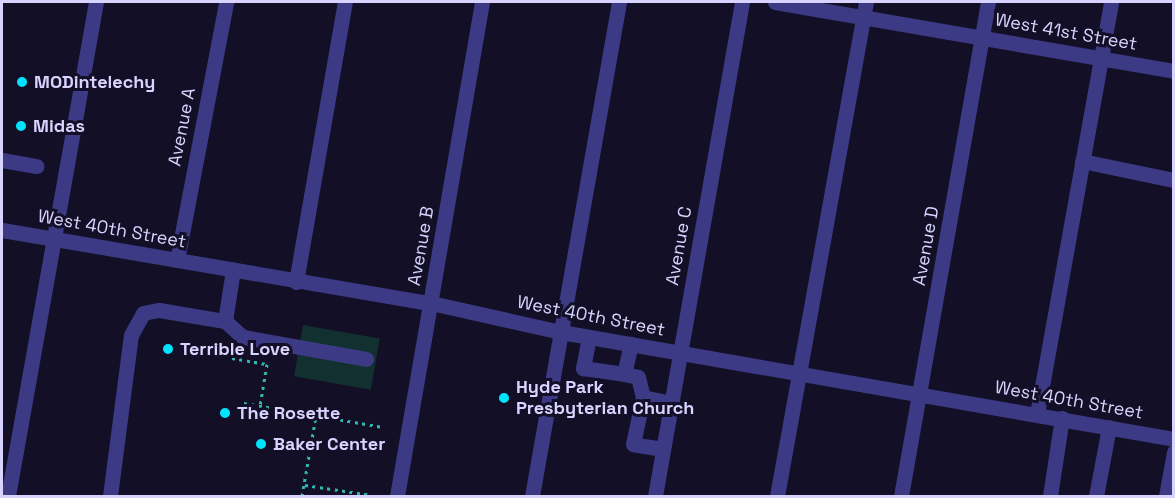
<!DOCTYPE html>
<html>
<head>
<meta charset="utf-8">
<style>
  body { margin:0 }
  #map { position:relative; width:1175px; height:498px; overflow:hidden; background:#130f26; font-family:"Space Grotesk",sans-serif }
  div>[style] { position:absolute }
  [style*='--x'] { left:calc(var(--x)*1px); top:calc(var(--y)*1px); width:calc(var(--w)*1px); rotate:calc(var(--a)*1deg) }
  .green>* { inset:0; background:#12302f; transform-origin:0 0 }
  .path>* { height:3px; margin-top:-1.5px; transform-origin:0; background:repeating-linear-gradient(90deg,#2fb8b0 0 3px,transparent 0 7.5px) }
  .minor>* { height:15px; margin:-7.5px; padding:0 7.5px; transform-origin:7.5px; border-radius:7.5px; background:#3d3a85 }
  .dots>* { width:16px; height:16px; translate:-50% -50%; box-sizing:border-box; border:3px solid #130f26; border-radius:50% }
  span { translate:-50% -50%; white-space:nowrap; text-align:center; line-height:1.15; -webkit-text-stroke:6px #130f26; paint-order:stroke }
  .street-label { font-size:18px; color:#d9d4ff }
  .poi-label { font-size:18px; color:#d9d4ff; font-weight:700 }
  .left { translate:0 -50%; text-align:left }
  .frame { position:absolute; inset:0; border:3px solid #d9d4ff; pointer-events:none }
</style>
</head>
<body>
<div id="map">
  <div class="green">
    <i style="left:303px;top:325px;width:78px;height:52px;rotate:10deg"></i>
  </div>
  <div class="path">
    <i style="--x:232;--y:358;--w:36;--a:10"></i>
    <i style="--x:267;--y:364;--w:43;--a:99.5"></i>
    <i style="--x:244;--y:403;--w:141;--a:9.8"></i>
    <i style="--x:305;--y:485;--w:67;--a:8.6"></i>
    <i style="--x:302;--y:496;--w:81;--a:-80.1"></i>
  </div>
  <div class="minor">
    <i style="--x:775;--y:2;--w:405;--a:9.8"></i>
    <i style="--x:2;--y:160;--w:35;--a:10"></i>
    <i style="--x:1082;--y:161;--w:94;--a:11.7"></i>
    <i style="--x:2;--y:230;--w:435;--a:9.7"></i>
    <i style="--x:431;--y:303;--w:133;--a:12.6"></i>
    <i style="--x:561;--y:332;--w:622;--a:9.9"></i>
    <i style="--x:177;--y:260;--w:263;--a:-79.2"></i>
    <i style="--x:296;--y:282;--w:284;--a:-80.1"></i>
    <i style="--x:225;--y:321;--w:52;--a:-81.1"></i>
    <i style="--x:589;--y:337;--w:32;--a:101"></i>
    <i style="--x:583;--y:368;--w:41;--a:8.3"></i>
    <i style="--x:624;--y:374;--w:31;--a:-77"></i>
    <i style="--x:624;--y:374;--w:14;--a:12"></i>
    <i style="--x:638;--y:377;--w:21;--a:76"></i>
    <i style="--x:1037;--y:414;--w:419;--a:-79.8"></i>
    <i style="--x:663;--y:449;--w:30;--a:-171"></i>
    <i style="--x:633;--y:444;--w:48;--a:-78"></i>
    <i style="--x:643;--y:397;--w:30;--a:12"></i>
    <i style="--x:8;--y:496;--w:502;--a:-79.9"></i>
    <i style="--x:110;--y:496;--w:162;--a:-82.6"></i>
    <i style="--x:131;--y:335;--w:25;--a:-61"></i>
    <i style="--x:143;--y:313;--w:16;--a:-11"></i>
    <i style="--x:159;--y:310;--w:67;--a:9.5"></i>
    <i style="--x:225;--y:321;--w:24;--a:42"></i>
    <i style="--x:243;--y:337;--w:125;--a:10.1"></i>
    <i style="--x:397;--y:496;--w:501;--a:-80.24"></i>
    <i style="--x:532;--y:496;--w:502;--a:-80.01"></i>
    <i style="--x:655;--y:496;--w:502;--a:-80.01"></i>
    <i style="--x:777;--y:496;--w:502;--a:-79.79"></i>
    <i style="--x:901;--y:496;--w:502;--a:-80.01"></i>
    <i style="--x:1050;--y:496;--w:79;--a:-81.3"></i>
    <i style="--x:1096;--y:496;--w:70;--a:-79.3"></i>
    <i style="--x:1166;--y:496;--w:45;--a:-79.7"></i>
  </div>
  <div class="dots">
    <i style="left:22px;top:82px;background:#00e5ff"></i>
    <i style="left:21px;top:126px;background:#00e5ff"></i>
    <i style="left:168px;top:349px;background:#00e5ff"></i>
    <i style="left:504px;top:398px;background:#00e5ff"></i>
    <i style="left:225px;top:413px;background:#00e5ff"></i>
    <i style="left:261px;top:444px;background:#00e5ff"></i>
  </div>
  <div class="street-label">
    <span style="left:1066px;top:32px;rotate:10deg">West 41st Street</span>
    <span style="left:182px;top:127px;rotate:-79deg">Avenue A</span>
    <span style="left:112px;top:229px;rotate:10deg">West 40th Street</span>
    <span style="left:421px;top:246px;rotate:-80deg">Avenue B</span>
    <span style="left:679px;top:246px;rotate:-80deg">Avenue C</span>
    <span style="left:926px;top:246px;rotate:-80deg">Avenue D</span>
    <span style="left:591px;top:316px;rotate:11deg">West 40th Street</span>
    <span style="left:1069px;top:400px;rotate:10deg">West 40th Street</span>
  </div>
  <div class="poi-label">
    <span class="left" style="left:34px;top:82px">MODintelechy</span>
    <span class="left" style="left:33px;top:126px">Midas</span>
    <span class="left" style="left:180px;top:349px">Terrible Love</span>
    <span class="left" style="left:516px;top:398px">Hyde Park<br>Presbyterian Church</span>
    <span class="left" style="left:237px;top:413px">The Rosette</span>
    <span class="left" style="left:273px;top:444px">Baker Center</span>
  </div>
  <div class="frame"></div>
</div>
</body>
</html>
